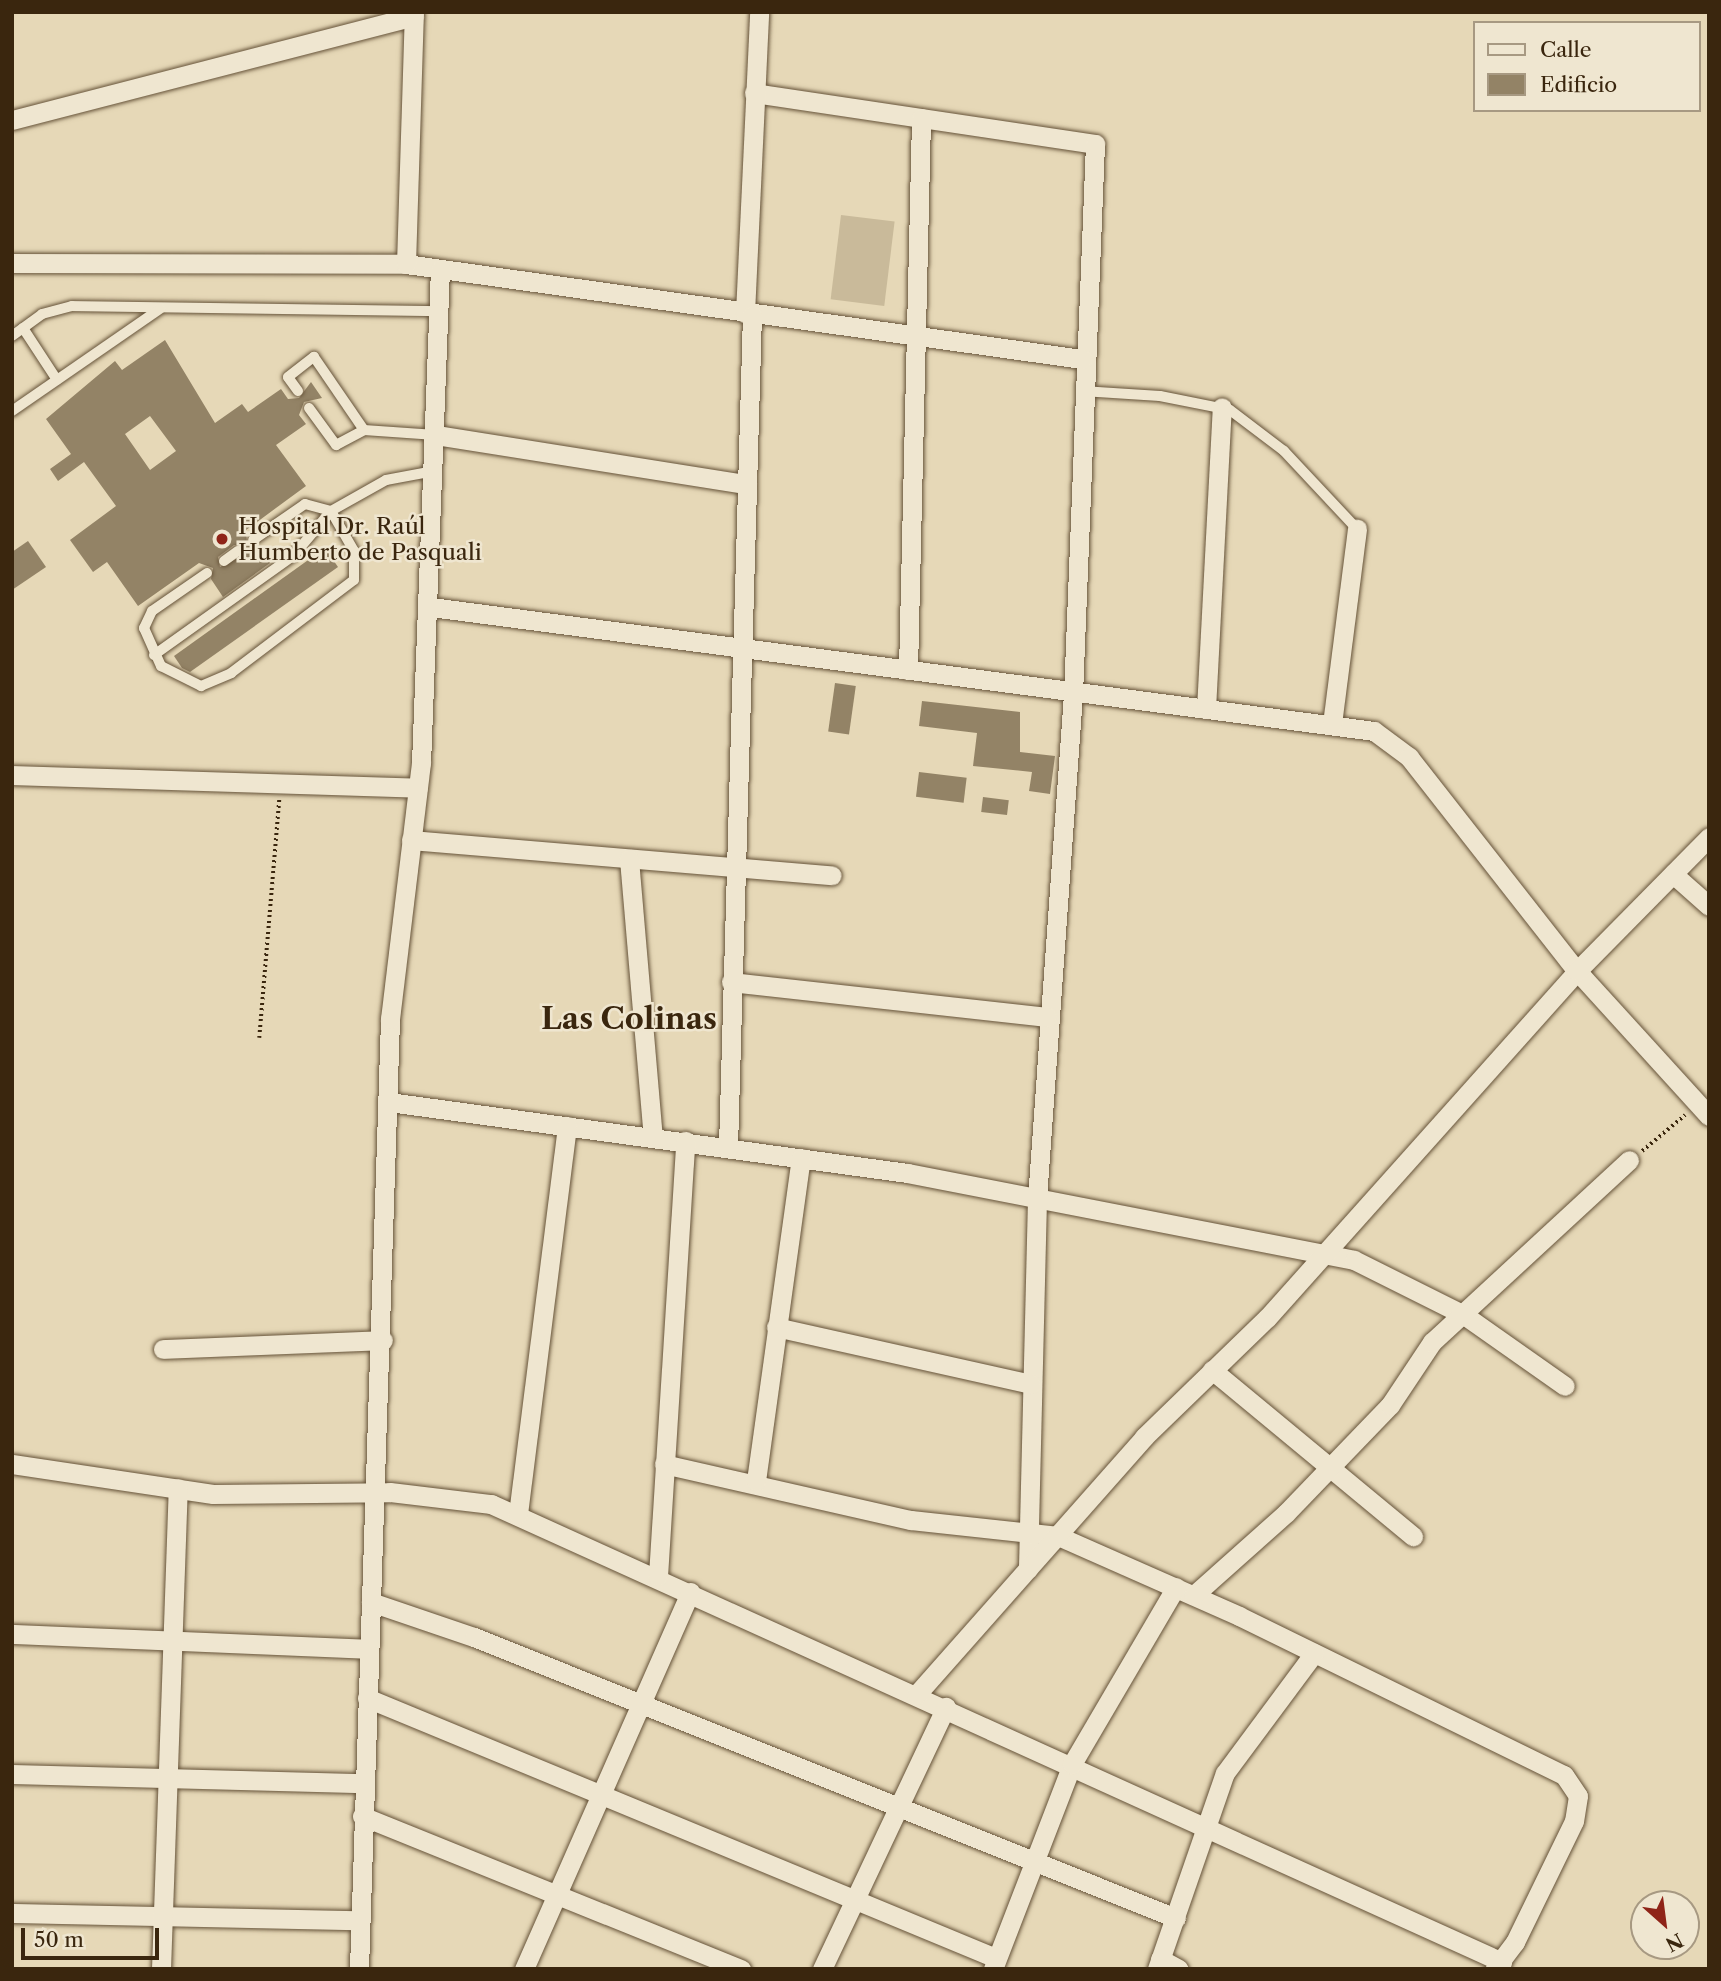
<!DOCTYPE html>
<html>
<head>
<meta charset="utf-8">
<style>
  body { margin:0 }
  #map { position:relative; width:1721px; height:1981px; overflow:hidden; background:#e6d8b7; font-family:"Libre Caslon Text",serif }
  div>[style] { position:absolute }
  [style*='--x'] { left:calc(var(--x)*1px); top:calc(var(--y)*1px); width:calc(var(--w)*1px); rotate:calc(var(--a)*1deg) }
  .green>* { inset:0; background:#c9ba9a; transform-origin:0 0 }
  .building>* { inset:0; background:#938366; transform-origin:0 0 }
  .path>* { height:3.5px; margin-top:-1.75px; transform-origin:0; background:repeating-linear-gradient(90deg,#3a260e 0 2px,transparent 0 5.5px) }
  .roads { filter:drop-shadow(0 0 2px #655238) drop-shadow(0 0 2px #655238) }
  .service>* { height:10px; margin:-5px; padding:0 5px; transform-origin:5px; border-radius:5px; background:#efe6d0 }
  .minor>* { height:19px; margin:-9.5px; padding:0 9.5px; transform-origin:9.5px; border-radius:9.5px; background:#efe6d0 }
  .dots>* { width:19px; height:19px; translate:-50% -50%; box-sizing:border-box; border:4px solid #efe6d0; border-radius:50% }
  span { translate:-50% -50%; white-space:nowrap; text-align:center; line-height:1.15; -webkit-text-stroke:5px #efe6d0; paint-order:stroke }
  .poi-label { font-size:23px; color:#3a260e }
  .left { translate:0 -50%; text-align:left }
  .district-label { font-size:30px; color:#3a260e; font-weight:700 }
  .frame { position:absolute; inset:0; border:14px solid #3a260e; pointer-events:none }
  .legend { position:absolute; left:1473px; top:21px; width:228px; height:91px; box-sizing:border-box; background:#efe6d0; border:2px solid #a79982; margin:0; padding:9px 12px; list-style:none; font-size:21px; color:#3a260e }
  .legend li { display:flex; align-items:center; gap:14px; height:35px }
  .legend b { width:35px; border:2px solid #a79982 }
  .north { position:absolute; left:1630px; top:1890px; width:70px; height:70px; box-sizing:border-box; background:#efe6d0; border:2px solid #a79982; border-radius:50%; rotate:152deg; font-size:19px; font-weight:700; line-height:28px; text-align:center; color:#3a260e }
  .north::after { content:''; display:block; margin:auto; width:24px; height:32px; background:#8f2418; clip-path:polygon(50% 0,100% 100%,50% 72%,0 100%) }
  .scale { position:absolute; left:21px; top:1928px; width:138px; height:32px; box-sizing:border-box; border:4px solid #3a260e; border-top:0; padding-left:9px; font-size:21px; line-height:24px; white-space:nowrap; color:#3a260e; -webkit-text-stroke:5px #efe6d0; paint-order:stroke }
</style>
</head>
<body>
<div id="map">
  <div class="green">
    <i style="left:841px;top:215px;width:54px;height:85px;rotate:7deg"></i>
  </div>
  <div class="building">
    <i style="clip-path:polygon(evenodd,165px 340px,215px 423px,242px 404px,248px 412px,281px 389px,288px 399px,299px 398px,311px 382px,322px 398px,304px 402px,299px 415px,306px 424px,276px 445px,306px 486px,246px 530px,247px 545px,257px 546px,270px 563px,223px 597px,211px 579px,213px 568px,199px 563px,138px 606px,107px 562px,93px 572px,70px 540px,116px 506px,84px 462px,58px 481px,50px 469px,71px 454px,46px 419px,115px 361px,122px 370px,165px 340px,150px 416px,176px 451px,150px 470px,125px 434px,150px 416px,165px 340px,234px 545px,244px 546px,244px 555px,220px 567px,218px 557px,234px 545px)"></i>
    <i style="clip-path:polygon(28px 541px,46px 567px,12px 590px,12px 552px)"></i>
    <i style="clip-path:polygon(325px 548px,338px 567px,190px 672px,182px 668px,174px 656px)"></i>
    <i style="left:835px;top:683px;width:21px;height:49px;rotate:8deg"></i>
    <i style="clip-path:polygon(922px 701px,1020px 712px,1020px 752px,1055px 756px,1050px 794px,1029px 791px,1032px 772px,973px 766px,977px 733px,919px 726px)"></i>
    <i style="left:919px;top:772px;width:48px;height:25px;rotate:7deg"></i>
    <i style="left:983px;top:797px;width:26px;height:15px;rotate:7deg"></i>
  </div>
  <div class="path">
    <i style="--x:259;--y:1038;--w:239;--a:-85.2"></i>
    <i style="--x:1642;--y:1151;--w:56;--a:-39.9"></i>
  </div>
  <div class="roads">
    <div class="service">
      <i style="--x:23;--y:328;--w:62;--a:56.8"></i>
      <i style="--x:12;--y:336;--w:37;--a:-36"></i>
      <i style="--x:42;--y:314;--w:31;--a:-15"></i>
      <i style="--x:72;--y:306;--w:367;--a:0.8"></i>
      <i style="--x:298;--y:391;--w:17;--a:-126"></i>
      <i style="--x:288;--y:377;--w:33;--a:-38"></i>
      <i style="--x:314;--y:357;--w:88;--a:55.6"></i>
      <i style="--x:1082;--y:391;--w:78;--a:3.7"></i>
      <i style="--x:1160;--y:396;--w:71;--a:11.3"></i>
      <i style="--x:1230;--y:410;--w:68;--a:37.2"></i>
      <i style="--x:1284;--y:451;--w:107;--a:46.9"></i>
      <i style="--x:309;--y:408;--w:46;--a:53.9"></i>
      <i style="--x:336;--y:445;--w:32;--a:-28"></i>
      <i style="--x:364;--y:430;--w:72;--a:4"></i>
      <i style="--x:12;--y:411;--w:180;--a:-34.6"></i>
      <i style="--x:224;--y:561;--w:17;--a:-36"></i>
      <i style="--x:207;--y:573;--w:67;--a:145.4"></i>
      <i style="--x:152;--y:611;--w:19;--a:115"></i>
      <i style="--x:144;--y:628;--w:42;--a:65.9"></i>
      <i style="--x:161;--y:666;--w:45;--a:26.6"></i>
      <i style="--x:201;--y:686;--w:33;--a:-23"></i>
      <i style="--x:231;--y:673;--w:154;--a:-37.1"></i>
      <i style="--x:354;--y:580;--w:29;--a:-90"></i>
      <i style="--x:354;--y:551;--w:46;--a:-119.9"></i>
      <i style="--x:331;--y:511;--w:27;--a:-165"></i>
      <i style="--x:305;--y:504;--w:63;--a:145.3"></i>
      <i style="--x:154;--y:655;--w:171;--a:-35.5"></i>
      <i style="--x:293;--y:556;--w:59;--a:-49.8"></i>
      <i style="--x:331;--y:511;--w:63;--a:-29.4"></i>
      <i style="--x:386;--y:480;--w:49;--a:-10.6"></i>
    </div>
    <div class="minor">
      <i style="--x:754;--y:93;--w:345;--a:8.5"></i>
      <i style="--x:1095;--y:144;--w:550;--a:92.29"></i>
      <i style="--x:1073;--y:694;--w:506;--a:94.08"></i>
      <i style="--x:1037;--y:1199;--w:370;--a:91.4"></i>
      <i style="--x:12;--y:120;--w:415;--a:-14.5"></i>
      <i style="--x:12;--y:263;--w:394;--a:0.1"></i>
      <i style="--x:406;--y:264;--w:683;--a:8"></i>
      <i style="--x:406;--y:264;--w:252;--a:-88.2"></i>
      <i style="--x:745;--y:313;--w:301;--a:-87.3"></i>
      <i style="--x:436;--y:435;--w:315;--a:9"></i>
      <i style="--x:431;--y:607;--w:951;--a:7.49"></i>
      <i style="--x:1374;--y:731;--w:44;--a:36.6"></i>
      <i style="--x:1409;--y:757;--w:272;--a:51.9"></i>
      <i style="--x:1577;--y:971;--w:196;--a:47.7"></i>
      <i style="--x:908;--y:670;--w:552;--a:-88.65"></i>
      <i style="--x:1206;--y:709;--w:302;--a:-87"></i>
      <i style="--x:1332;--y:724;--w:197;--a:-82.7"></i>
      <i style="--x:12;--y:775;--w:406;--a:1.8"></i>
      <i style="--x:411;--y:840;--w:422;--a:4.8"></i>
      <i style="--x:629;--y:859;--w:279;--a:85.1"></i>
      <i style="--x:1673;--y:874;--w:48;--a:41.6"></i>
      <i style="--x:731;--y:982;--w:318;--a:6.3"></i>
      <i style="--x:389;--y:1102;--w:523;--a:7.8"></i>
      <i style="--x:907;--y:1173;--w:455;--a:11"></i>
      <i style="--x:1354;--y:1260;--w:123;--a:26.6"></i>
      <i style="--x:1464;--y:1315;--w:123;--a:35.1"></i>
      <i style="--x:728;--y:1147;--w:832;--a:-88.35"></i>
      <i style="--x:776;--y:1327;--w:261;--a:12.6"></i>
      <i style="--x:163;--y:1349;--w:220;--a:-2.3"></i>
      <i style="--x:1212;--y:1370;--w:261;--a:39.6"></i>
      <i style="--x:12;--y:1464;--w:203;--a:8.5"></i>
      <i style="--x:213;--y:1494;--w:177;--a:-0.6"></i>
      <i style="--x:390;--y:1492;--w:102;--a:6.8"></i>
      <i style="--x:491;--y:1504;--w:1110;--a:24.37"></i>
      <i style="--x:664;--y:1464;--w:253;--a:12.8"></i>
      <i style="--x:911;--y:1520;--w:148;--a:6.2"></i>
      <i style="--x:1058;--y:1536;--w:198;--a:23.8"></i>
      <i style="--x:1239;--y:1616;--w:362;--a:26.1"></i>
      <i style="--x:1564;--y:1775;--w:25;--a:56"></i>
      <i style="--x:1578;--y:1796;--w:25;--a:99"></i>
      <i style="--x:1574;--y:1821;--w:135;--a:116"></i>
      <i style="--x:1515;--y:1942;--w:34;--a:127"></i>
      <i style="--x:756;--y:1481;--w:326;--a:-82.1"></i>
      <i style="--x:518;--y:1514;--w:391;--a:-82.8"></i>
      <i style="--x:658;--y:1576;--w:436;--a:-86.4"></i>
      <i style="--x:1194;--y:1595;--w:123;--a:-41.7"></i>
      <i style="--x:1286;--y:1513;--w:150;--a:-46.1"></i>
      <i style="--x:1390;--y:1405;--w:76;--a:-56.3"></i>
      <i style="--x:1432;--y:1342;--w:268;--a:-42.7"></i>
      <i style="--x:371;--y:1602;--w:109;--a:18.8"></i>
      <i style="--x:474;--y:1637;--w:756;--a:21.82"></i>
      <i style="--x:12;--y:1634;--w:357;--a:2.4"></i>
      <i style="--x:917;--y:1694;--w:343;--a:-48.5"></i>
      <i style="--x:1144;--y:1437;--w:171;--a:-44.1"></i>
      <i style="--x:1267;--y:1318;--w:465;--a:-48.2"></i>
      <i style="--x:1577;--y:971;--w:188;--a:-45.4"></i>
      <i style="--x:367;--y:1698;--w:681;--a:22.46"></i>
      <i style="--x:12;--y:1774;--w:352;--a:1.5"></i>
      <i style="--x:362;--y:1816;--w:409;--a:22"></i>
      <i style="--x:12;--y:1913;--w:347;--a:1.2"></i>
      <i style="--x:1160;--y:1959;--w:21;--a:28"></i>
      <i style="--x:161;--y:1969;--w:481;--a:-88"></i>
      <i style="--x:359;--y:1969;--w:951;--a:-88.13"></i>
      <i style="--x:390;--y:1019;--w:258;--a:-83.1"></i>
      <i style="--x:421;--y:763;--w:494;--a:-87.8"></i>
      <i style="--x:524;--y:1969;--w:412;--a:-66.2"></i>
      <i style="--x:822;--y:1969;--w:290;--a:-64.7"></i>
      <i style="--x:993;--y:1969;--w:220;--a:-68.9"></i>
      <i style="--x:1072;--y:1764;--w:205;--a:-59.6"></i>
      <i style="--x:1157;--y:1969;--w:207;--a:-70.9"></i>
      <i style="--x:1225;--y:1773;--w:149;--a:-53.4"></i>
    </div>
  </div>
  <div class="dots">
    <i style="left:222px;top:539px;background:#8f2418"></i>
  </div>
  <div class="poi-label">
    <span class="left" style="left:238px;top:539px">Hospital Dr. Raúl<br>Humberto de Pasquali</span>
  </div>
  <div class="district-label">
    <span style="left:629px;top:1019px">Las Colinas</span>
  </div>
  <div class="frame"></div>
  <ul class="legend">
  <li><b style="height:9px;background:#efe6d0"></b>Calle</li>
  <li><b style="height:19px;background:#938366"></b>Edificio</li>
  </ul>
  <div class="north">N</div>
  <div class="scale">50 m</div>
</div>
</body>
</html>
